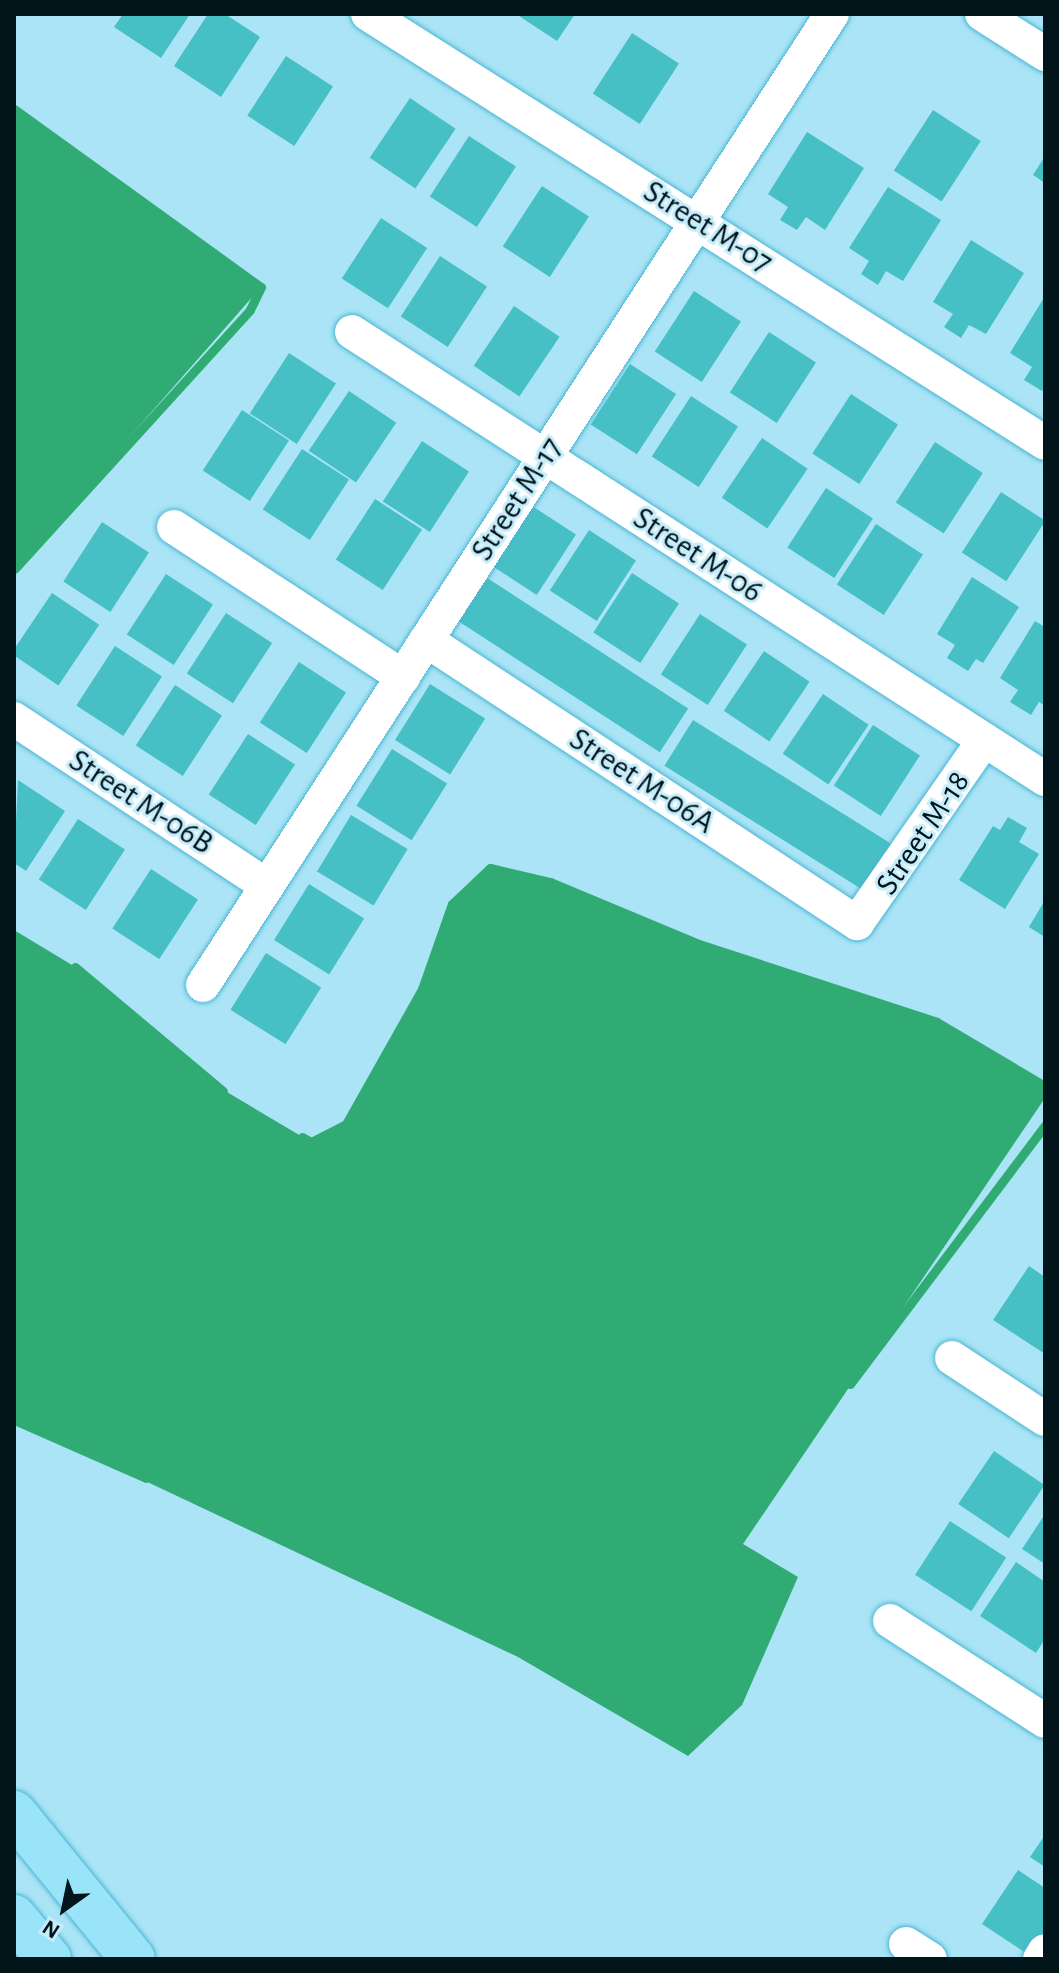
<!DOCTYPE html>
<html>
<head>
<meta charset="utf-8">
<style>
  body { margin:0 }
  #map { position:relative; width:1059px; height:1973px; overflow:hidden; background:#aae4f6; font-family:"Alegreya Sans",sans-serif }
  div>[style] { position:absolute }
  [style*='--x'] { left:calc(var(--x)*1px); top:calc(var(--y)*1px); width:calc(var(--w)*1px); rotate:calc(var(--a)*1deg) }
  .water>* { inset:0; background:#30ab74 }
  .stream>* { height:9px; margin:-4.5px; padding:0 4.5px; transform-origin:4.5px; border-radius:4.5px; background:#30ab74 }
  .building>* { inset:0; background:#47c0c5; transform-origin:0 0 }
  .roads { filter:drop-shadow(0 0 2px #4ab5d3) drop-shadow(0 0 2px #4ab5d3) }
  .street>* { height:34px; margin:-17px; padding:0 17px; transform-origin:17px; border-radius:17px; background:#fff }
  .primary>* { height:44px; margin:-22px; padding:0 22px; transform-origin:22px; border-radius:22px; background:#99e4f8 }
  span { translate:-50% -50%; white-space:nowrap; text-align:center; line-height:1.15; -webkit-text-stroke:6px #c8edfa; paint-order:stroke }
  .street-label { font-size:32px; color:#01151b }
  .frame { position:absolute; inset:0; border:16px solid #01151b; pointer-events:none }
  .north { position:absolute; left:24px; top:1869px; width:80px; height:80px; -webkit-text-stroke:6px #c8edfa; paint-order:stroke; rotate:213deg; font-size:22px; font-weight:700; line-height:32px; text-align:center; color:#01151b }
  .north::after { content:''; display:block; margin:auto; width:28px; height:36px; background:#01151b; clip-path:polygon(50% 0,100% 100%,50% 72%,0 100%) }
</style>
</head>
<body>
<div id="map">
  <div class="water">
    <i style="clip-path:polygon(14px 109px,261px 287px,14px 569px)"></i>
    <i style="clip-path:polygon(490px 868px,550px 882px,699px 944px,937px 1022px,1045px 1086px,1045px 1098px,743px 1544px,798px 1577px,742px 1705px,688px 1756px,518px 1657px,14px 1419px,14px 930px,77px 968px,215px 1085px,311px 1142px,347px 1123px,423px 988px,452px 904px)"></i>
  </div>
  <div class="stream">
    <i style="--x:14;--y:109;--w:304;--a:35.8"></i>
    <i style="--x:261;--y:287;--w:25;--a:116"></i>
    <i style="--x:250;--y:310;--w:350;--a:132.3"></i>
    <i style="--x:75;--y:967;--w:193;--a:40"></i>
    <i style="--x:302;--y:1137;--w:10;--a:29"></i>
    <i style="--x:311;--y:1142;--w:39;--a:-27"></i>
    <i style="--x:346;--y:1124;--w:155;--a:-60.6"></i>
    <i style="--x:422;--y:989;--w:90;--a:-70.6"></i>
    <i style="--x:452;--y:904;--w:52;--a:-43.5"></i>
    <i style="--x:490;--y:868;--w:62;--a:13.1"></i>
    <i style="--x:550;--y:882;--w:161;--a:22.6"></i>
    <i style="--x:699;--y:944;--w:250;--a:18.1"></i>
    <i style="--x:937;--y:1022;--w:126;--a:30.7"></i>
    <i style="--x:850;--y:1384;--w:324;--a:-53"></i>
    <i style="--x:14;--y:1420;--w:144;--a:23.7"></i>
  </div>
  <div class="building">
    <i style="clip-path:polygon(123px 14px,190px 14px,161px 58px,114px 27px)"></i>
    <i style="clip-path:polygon(208px 14px,225px 14px,260px 37px,221px 97px,174px 66px)"></i>
    <i style="clip-path:polygon(516px 14px,575px 14px,557px 41px)"></i>
    <i style="left:632px;top:33px;width:56px;height:72px;rotate:33deg"></i>
    <i style="left:286px;top:56px;width:56px;height:71px;rotate:33deg"></i>
    <i style="left:410px;top:98px;width:55px;height:72px;rotate:34deg"></i>
    <i style="left:933px;top:110px;width:57px;height:72px;rotate:33deg"></i>
    <i style="clip-path:polygon(807px 132px,864px 168px,825px 230px,806px 217px,797px 230px,780px 220px,788px 207px,768px 194px)"></i>
    <i style="left:469px;top:136px;width:56px;height:72px;rotate:33deg"></i>
    <i style="clip-path:polygon(1045px 156px,1045px 183px,1033px 175px)"></i>
    <i style="left:542px;top:186px;width:56px;height:72px;rotate:33deg"></i>
    <i style="clip-path:polygon(888px 187px,941px 220px,903px 281px,886px 271px,878px 285px,861px 274px,869px 261px,849px 248px)"></i>
    <i style="left:381px;top:218px;width:55px;height:72px;rotate:33deg"></i>
    <i style="clip-path:polygon(971px 240px,1024px 273px,986px 334px,969px 325px,961px 338px,944px 327px,953px 314px,933px 302px)"></i>
    <i style="left:440px;top:256px;width:56px;height:72px;rotate:33deg"></i>
    <i style="left:694px;top:291px;width:56px;height:72px;rotate:33deg"></i>
    <i style="clip-path:polygon(1045px 296px,1045px 386px,1042px 391px,1024px 380px,1032px 367px,1010px 353px)"></i>
    <i style="left:514px;top:306px;width:55px;height:72px;rotate:34deg"></i>
    <i style="left:769px;top:332px;width:56px;height:72px;rotate:33deg"></i>
    <i style="left:289px;top:353px;width:56px;height:72px;rotate:33deg"></i>
    <i style="left:630px;top:364px;width:55px;height:72px;rotate:33deg"></i>
    <i style="left:349px;top:391px;width:57px;height:72px;rotate:34deg"></i>
    <i style="left:851px;top:394px;width:56px;height:71px;rotate:33deg"></i>
    <i style="left:691px;top:396px;width:56px;height:72px;rotate:33deg"></i>
    <i style="left:242px;top:410px;width:56px;height:72px;rotate:33deg"></i>
    <i style="left:762px;top:438px;width:55px;height:72px;rotate:34deg"></i>
    <i style="left:422px;top:441px;width:56px;height:72px;rotate:33deg"></i>
    <i style="left:935px;top:442px;width:57px;height:72px;rotate:33deg"></i>
    <i style="left:302px;top:449px;width:56px;height:72px;rotate:33deg"></i>
    <i style="left:826px;top:488px;width:56px;height:71px;rotate:33deg"></i>
    <i style="left:1001px;top:492px;width:53px;height:72px;rotate:33deg"></i>
    <i style="left:375px;top:499px;width:56px;height:72px;rotate:33deg"></i>
    <i style="left:529px;top:504px;width:56px;height:72px;rotate:33deg"></i>
    <i style="left:102px;top:522px;width:56px;height:71px;rotate:33deg"></i>
    <i style="left:876px;top:524px;width:56px;height:72px;rotate:33deg"></i>
    <i style="left:589px;top:530px;width:56px;height:72px;rotate:33deg"></i>
    <i style="left:632px;top:573px;width:56px;height:71px;rotate:33deg"></i>
    <i style="left:166px;top:574px;width:56px;height:72px;rotate:33deg"></i>
    <i style="left:481px;top:574px;width:247px;height:52px;rotate:33deg"></i>
    <i style="clip-path:polygon(972px 577px,1019px 607px,983px 663px,976px 659px,968px 671px,947px 658px,955px 645px,937px 634px)"></i>
    <i style="left:52px;top:593px;width:57px;height:73px;rotate:34deg"></i>
    <i style="left:226px;top:613px;width:55px;height:72px;rotate:33deg"></i>
    <i style="left:700px;top:614px;width:56px;height:72px;rotate:33deg"></i>
    <i style="clip-path:polygon(1035px 621px,1045px 627px,1045px 706px,1039px 702px,1031px 715px,1010px 702px,1018px 690px,1000px 678px)"></i>
    <i style="left:115px;top:646px;width:56px;height:71px;rotate:33deg"></i>
    <i style="left:764px;top:651px;width:55px;height:72px;rotate:34deg"></i>
    <i style="left:299px;top:662px;width:56px;height:72px;rotate:33deg"></i>
    <i style="left:430px;top:684px;width:65px;height:66px;rotate:32deg"></i>
    <i style="left:175px;top:685px;width:56px;height:72px;rotate:33deg"></i>
    <i style="left:823px;top:694px;width:55px;height:72px;rotate:34deg"></i>
    <i style="left:693px;top:720px;width:246px;height:54px;rotate:32deg"></i>
    <i style="left:873px;top:725px;width:56px;height:72px;rotate:33deg"></i>
    <i style="left:248px;top:734px;width:56px;height:72px;rotate:33deg"></i>
    <i style="left:392px;top:749px;width:65px;height:67px;rotate:32deg"></i>
    <i style="clip-path:polygon(18px 780px,65px 811px,26px 871px,14px 863px)"></i>
    <i style="left:351px;top:815px;width:66px;height:66px;rotate:31deg"></i>
    <i style="clip-path:polygon(1008px 817px,1027px 828px,1019px 842px,1039px 854px,1005px 909px,959px 880px,993px 826px,1000px 830px)"></i>
    <i style="left:78px;top:819px;width:56px;height:72px;rotate:33deg"></i>
    <i style="left:151px;top:869px;width:56px;height:71px;rotate:33deg"></i>
    <i style="left:309px;top:884px;width:65px;height:66px;rotate:32deg"></i>
    <i style="clip-path:polygon(1045px 900px,1045px 937px,1029px 927px)"></i>
    <i style="left:266px;top:953px;width:65px;height:67px;rotate:32deg"></i>
    <i style="clip-path:polygon(1029px 1266px,1045px 1277px,1045px 1354px,993px 1320px)"></i>
    <i style="left:994px;top:1451px;width:61px;height:64px;rotate:34deg"></i>
    <i style="clip-path:polygon(1045px 1514px,1045px 1564px,1022px 1549px)"></i>
    <i style="left:950px;top:1521px;width:67px;height:64px;rotate:33deg"></i>
    <i style="clip-path:polygon(1016px 1562px,1045px 1582px,1045px 1639px,1036px 1653px,980px 1616px)"></i>
    <i style="clip-path:polygon(1045px 1835px,1045px 1867px,1030px 1857px)"></i>
    <i style="clip-path:polygon(1018px 1870px,1045px 1888px,1045px 1951px,1035px 1959px,982px 1924px)"></i>
  </div>
  <div class="roads">
    <div class="street">
      <i style="--x:368;--y:14;--w:801;--a:32.36"></i>
      <i style="--x:982;--y:14;--w:75;--a:32.4"></i>
      <i style="--x:352;--y:332;--w:825;--a:32.82"></i>
      <i style="--x:174;--y:527;--w:274;--a:33.2"></i>
      <i style="--x:426;--y:640;--w:516;--a:33.29"></i>
      <i style="--x:857;--y:923;--w:223;--a:-55.2"></i>
      <i style="--x:14;--y:719;--w:303;--a:33.4"></i>
      <i style="--x:203;--y:985;--w:1157;--a:-57.07"></i>
      <i style="--x:952;--y:1358;--w:111;--a:33.3"></i>
      <i style="--x:890;--y:1621;--w:184;--a:32.8"></i>
      <i style="--x:906;--y:1944;--w:28;--a:32"></i>
      <i style="--x:1040;--y:1959;--w:9;--a:-58"></i>
    </div>
    <div class="primary">
      <i style="--x:14;--y:1813;--w:188;--a:50.8"></i>
      <i style="--x:14;--y:1917;--w:55;--a:50.2"></i>
    </div>
  </div>
  <div class="street-label">
    <span style="left:708px;top:227px;rotate:32deg">Street M-07</span>
    <span style="left:517px;top:499px;rotate:-57deg">Street M-17</span>
    <span style="left:698px;top:555px;rotate:33deg">Street M-06</span>
    <span style="left:642px;top:781px;rotate:33deg">Street M-06A</span>
    <span style="left:141px;top:802px;rotate:33deg">Street M-06B</span>
    <span style="left:923px;top:833px;rotate:-56deg">Street M-18</span>
  </div>
  <div class="frame"></div>
  <div class="north">N</div>
</div>
</body>
</html>
